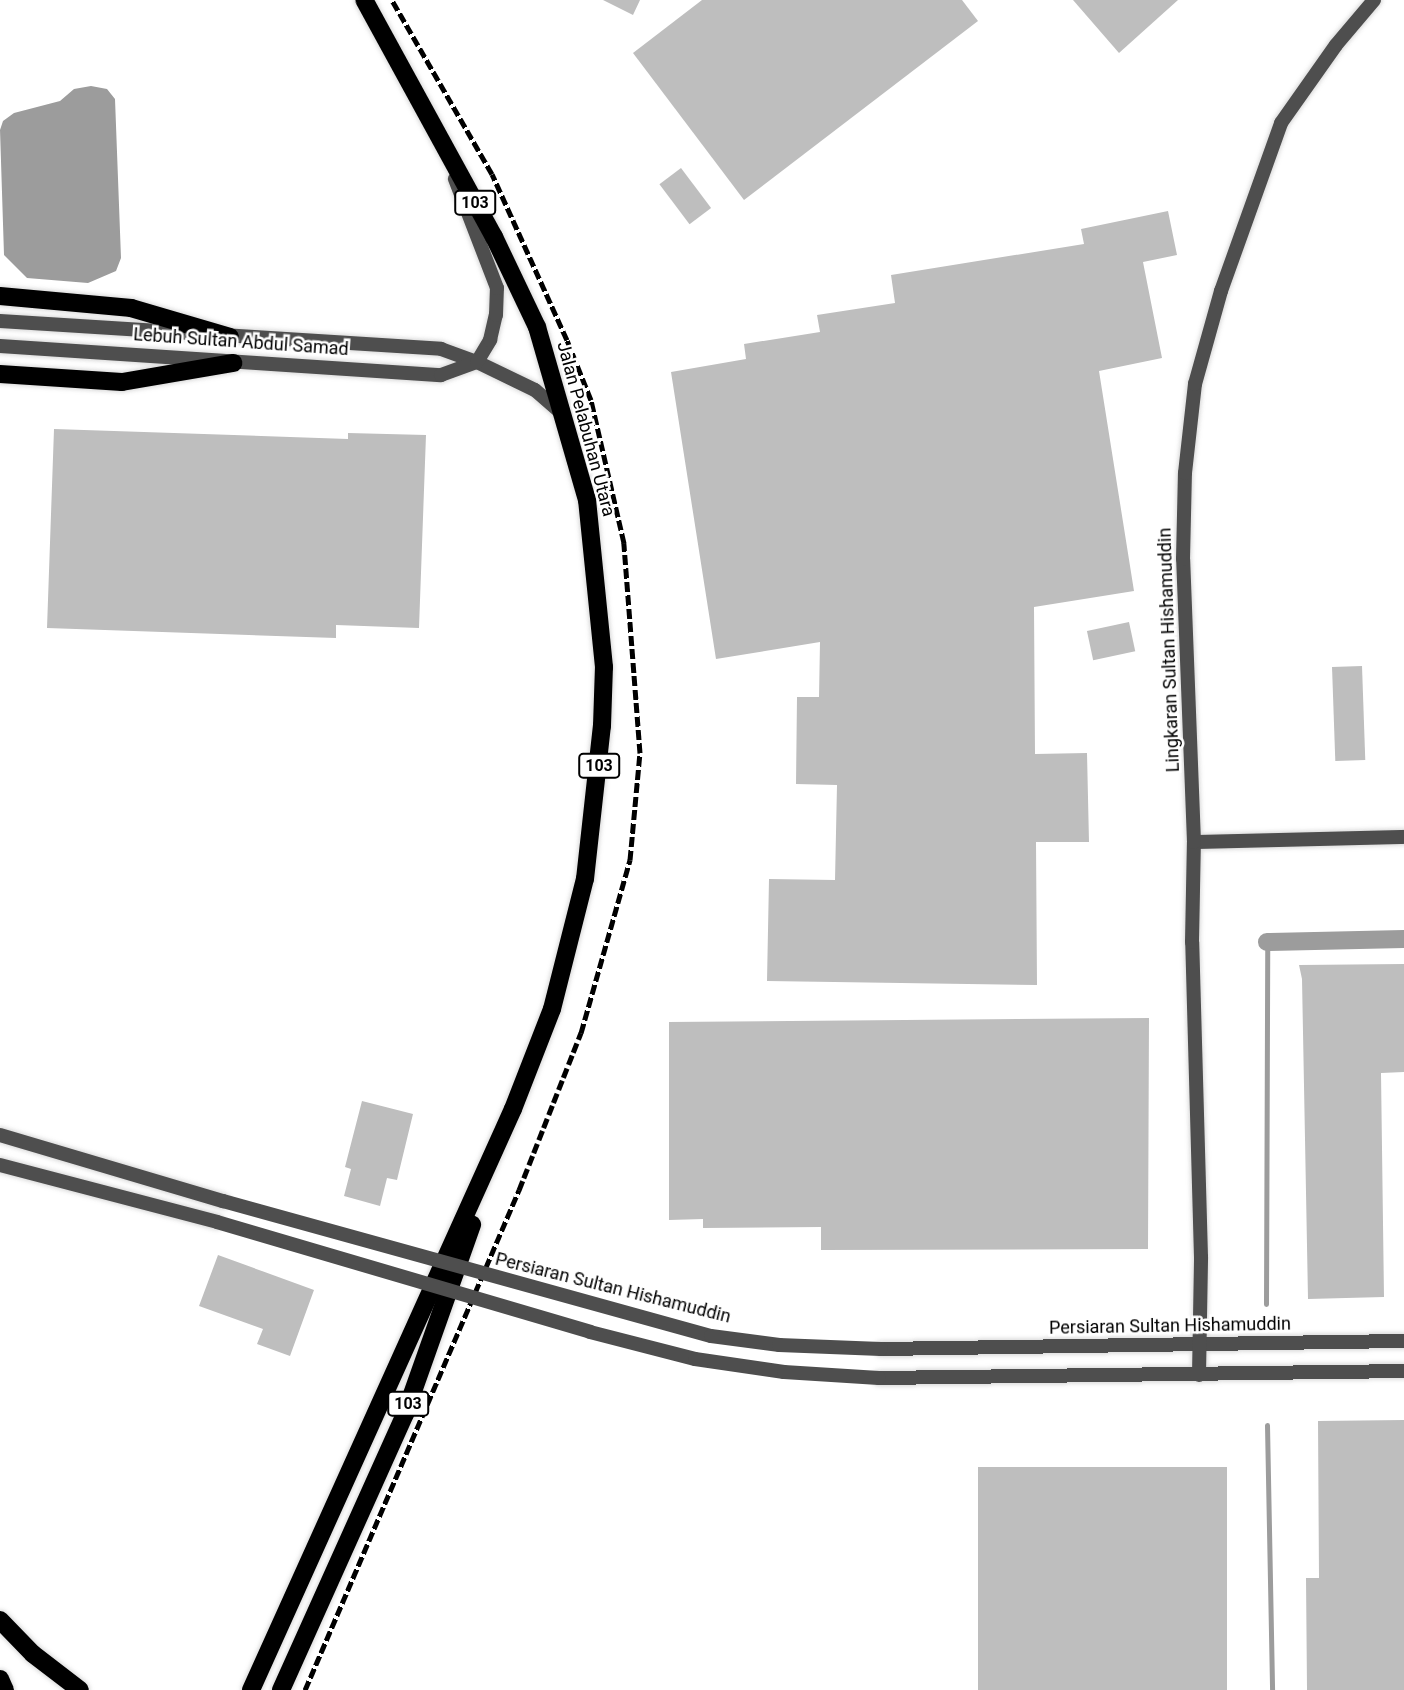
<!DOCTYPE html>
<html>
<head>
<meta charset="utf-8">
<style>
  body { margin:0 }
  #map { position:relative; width:1404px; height:1690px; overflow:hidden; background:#fff; font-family:Roboto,sans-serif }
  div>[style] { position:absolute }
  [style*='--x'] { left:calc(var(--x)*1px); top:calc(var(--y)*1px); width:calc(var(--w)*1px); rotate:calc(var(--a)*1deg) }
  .water>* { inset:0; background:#9c9c9c }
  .stream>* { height:5px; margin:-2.5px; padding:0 2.5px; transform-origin:2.5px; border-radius:2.5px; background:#9c9c9c }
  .canal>* { height:18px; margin:-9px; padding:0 9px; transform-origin:9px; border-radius:9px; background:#9c9c9c }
  .building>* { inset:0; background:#bebebe; transform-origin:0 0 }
  .roads { filter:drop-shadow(0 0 2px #dbdbdb) drop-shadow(0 0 2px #dbdbdb) }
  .minor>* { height:14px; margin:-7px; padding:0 7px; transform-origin:7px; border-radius:7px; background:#4e4e4e }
  .tertiary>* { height:14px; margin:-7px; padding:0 7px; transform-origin:7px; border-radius:7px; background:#4e4e4e }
  .primary>* { height:18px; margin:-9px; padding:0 9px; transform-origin:9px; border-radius:9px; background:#000 }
  .rail>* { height:5px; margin-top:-2.5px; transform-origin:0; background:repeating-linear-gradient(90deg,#000 0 10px,transparent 0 13.5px) }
  .tertiary-bridge>* { height:14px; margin:-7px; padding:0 7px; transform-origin:7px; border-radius:7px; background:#4e4e4e }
  span { translate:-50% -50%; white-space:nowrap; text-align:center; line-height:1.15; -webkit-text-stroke:5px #fff; paint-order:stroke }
  .shield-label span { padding:2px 5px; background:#fff; border:2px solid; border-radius:5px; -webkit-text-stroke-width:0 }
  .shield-label { font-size:16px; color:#000; font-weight:700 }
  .street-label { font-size:18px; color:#000 }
</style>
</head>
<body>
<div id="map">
  <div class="water">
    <i style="clip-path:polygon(91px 86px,107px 89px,115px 99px,121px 258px,116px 271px,88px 283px,27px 278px,4px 255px,0 130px,3px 121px,14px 113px,60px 101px,74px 89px)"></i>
  </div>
  <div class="stream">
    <i style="--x:1266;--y:1304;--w:362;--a:-89.8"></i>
    <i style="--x:1267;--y:1425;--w:265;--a:88.9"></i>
  </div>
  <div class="canal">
    <i style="--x:1267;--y:942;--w:137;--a:-1.3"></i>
  </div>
  <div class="building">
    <i style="clip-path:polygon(603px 0,640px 0,633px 15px)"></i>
    <i style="clip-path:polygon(702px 0,962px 0,978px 21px,744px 200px,633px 53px)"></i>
    <i style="clip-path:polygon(1073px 0,1178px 0,1119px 53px)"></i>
    <i style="left:681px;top:168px;width:50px;height:27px;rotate:53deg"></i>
    <i style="clip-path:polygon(1168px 211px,1177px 255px,1143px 262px,1162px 358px,1099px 371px,1134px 591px,1034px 607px,1035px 754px,1087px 753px,1089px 842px,1036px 842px,1037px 985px,767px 981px,769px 879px,835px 880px,837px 785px,796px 784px,797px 697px,819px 697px,820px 642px,716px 659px,671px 372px,746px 359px,744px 344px,820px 332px,817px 315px,895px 303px,891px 275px,1084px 244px,1081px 229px)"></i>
    <i style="clip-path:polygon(54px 429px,348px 439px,348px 433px,426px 435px,419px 628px,336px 625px,336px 638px,47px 628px)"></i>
    <i style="left:1129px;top:622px;width:30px;height:43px;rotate:78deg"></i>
    <i style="left:1362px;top:666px;width:94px;height:30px;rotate:88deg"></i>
    <i style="clip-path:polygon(1404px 964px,1404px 1072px,1381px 1073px,1384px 1297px,1308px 1299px,1302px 979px,1299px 965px)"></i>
    <i style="clip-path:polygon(1149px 1018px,1148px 1249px,821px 1250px,821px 1227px,703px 1228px,703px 1219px,669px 1220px,669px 1022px)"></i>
    <i style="clip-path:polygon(362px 1101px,413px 1114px,397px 1180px,387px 1178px,380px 1206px,344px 1196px,351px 1169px,345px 1167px)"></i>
    <i style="clip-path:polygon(218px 1255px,314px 1290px,290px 1356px,257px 1344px,263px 1329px,199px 1306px)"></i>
    <i style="clip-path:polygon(1404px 1420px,1404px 1690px,1307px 1690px,1306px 1578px,1319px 1578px,1318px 1421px)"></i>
    <i style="left:978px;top:1467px;width:249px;height:223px"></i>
  </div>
  <div class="roads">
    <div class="minor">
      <i style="--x:1194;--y:842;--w:210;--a:-1.4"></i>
    </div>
    <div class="tertiary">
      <i style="--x:0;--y:321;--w:442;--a:3.6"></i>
      <i style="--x:441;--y:349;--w:38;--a:20"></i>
      <i style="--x:477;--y:362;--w:64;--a:25.8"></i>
      <i style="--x:535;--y:390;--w:38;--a:41"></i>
      <i style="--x:0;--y:346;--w:442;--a:3.8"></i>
      <i style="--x:441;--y:375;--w:38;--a:-20"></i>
      <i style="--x:477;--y:362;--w:26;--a:-59"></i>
      <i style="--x:490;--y:340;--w:26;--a:-77"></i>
      <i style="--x:496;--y:315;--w:27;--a:-88"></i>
      <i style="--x:497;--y:288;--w:117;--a:-111.1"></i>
      <i style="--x:0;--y:1135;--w:233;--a:16.5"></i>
      <i style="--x:0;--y:1165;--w:224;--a:14.7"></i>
      <i style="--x:881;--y:1349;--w:523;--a:-0.88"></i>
      <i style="--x:1199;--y:1375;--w:118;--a:-89"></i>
      <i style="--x:1201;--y:1257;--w:315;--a:-91.6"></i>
      <i style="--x:1192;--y:942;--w:100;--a:-88.9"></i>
      <i style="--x:1194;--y:842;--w:283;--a:-92.2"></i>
      <i style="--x:1183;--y:559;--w:86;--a:-88.7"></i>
      <i style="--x:1185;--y:473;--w:90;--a:-83.6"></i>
      <i style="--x:1195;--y:384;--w:97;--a:-74.4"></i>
      <i style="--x:1221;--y:291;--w:178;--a:-70.3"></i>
      <i style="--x:1281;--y:123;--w:95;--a:-54.8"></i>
      <i style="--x:1336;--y:45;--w:59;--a:-49.8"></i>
      <i style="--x:879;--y:1378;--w:525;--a:-0.76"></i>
    </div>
    <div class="primary">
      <i style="--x:0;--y:296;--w:132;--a:5.2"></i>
      <i style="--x:131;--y:308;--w:103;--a:16.3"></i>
      <i style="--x:0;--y:374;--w:122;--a:3.8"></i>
      <i style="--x:122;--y:382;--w:113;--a:-9.7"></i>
      <i style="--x:0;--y:1620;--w:47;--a:45.9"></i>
      <i style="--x:33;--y:1654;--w:59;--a:37.5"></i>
      <i style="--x:0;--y:1679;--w:12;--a:66"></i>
      <i style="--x:251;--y:1690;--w:637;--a:-65.73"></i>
      <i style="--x:513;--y:1109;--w:107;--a:-68.7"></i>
      <i style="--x:552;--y:1009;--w:134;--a:-75.8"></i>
      <i style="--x:585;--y:879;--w:154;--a:-83.7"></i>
      <i style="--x:602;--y:726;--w:59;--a:-88.1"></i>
      <i style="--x:604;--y:667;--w:168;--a:-95.8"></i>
      <i style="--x:587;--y:500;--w:180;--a:-106.1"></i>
      <i style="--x:537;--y:327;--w:100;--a:-115.5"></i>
      <i style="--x:494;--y:237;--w:270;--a:-118.7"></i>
      <i style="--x:281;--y:1690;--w:303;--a:-65.8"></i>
      <i style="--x:405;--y:1414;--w:201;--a:-70.5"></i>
    </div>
  </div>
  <div class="rail">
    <i style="--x:305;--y:1690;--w:544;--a:-66.83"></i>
    <i style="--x:519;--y:1190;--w:169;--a:-68.5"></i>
    <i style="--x:581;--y:1033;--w:180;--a:-74.2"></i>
    <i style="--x:630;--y:860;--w:107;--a:-84.7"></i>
    <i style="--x:640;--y:753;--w:211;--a:-94.4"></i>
    <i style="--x:624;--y:543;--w:147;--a:-103"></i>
    <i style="--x:591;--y:400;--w:65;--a:-111.8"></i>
    <i style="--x:567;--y:340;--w:182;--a:-114.3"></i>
    <i style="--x:492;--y:174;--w:201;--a:-119.9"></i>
  </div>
  <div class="tertiary-bridge">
    <i style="--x:223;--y:1201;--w:506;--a:15.46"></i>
    <i style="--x:711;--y:1336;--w:69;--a:7.5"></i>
    <i style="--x:779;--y:1345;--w:102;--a:2.2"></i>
    <i style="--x:217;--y:1222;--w:389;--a:16.4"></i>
    <i style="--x:590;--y:1332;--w:108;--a:14.4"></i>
    <i style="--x:695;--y:1359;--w:90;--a:8.3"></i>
    <i style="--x:784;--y:1372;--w:95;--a:3.6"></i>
  </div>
  <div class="shield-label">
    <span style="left:475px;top:203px">103</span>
    <span style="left:599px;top:766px">103</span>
    <span style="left:408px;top:1404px">103</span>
  </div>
  <div class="street-label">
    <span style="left:241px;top:342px;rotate:4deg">Lebuh Sultan Abdul Samad</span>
    <span style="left:586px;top:429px;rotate:75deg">Jalan Pelabuhan Utara</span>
    <span style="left:1169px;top:650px;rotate:-92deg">Lingkaran Sultan Hishamuddin</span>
    <span style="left:613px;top:1288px;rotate:14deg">Persiaran Sultan Hishamuddin</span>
    <span style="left:1170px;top:1326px;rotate:-1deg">Persiaran Sultan Hishamuddin</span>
  </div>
</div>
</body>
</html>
